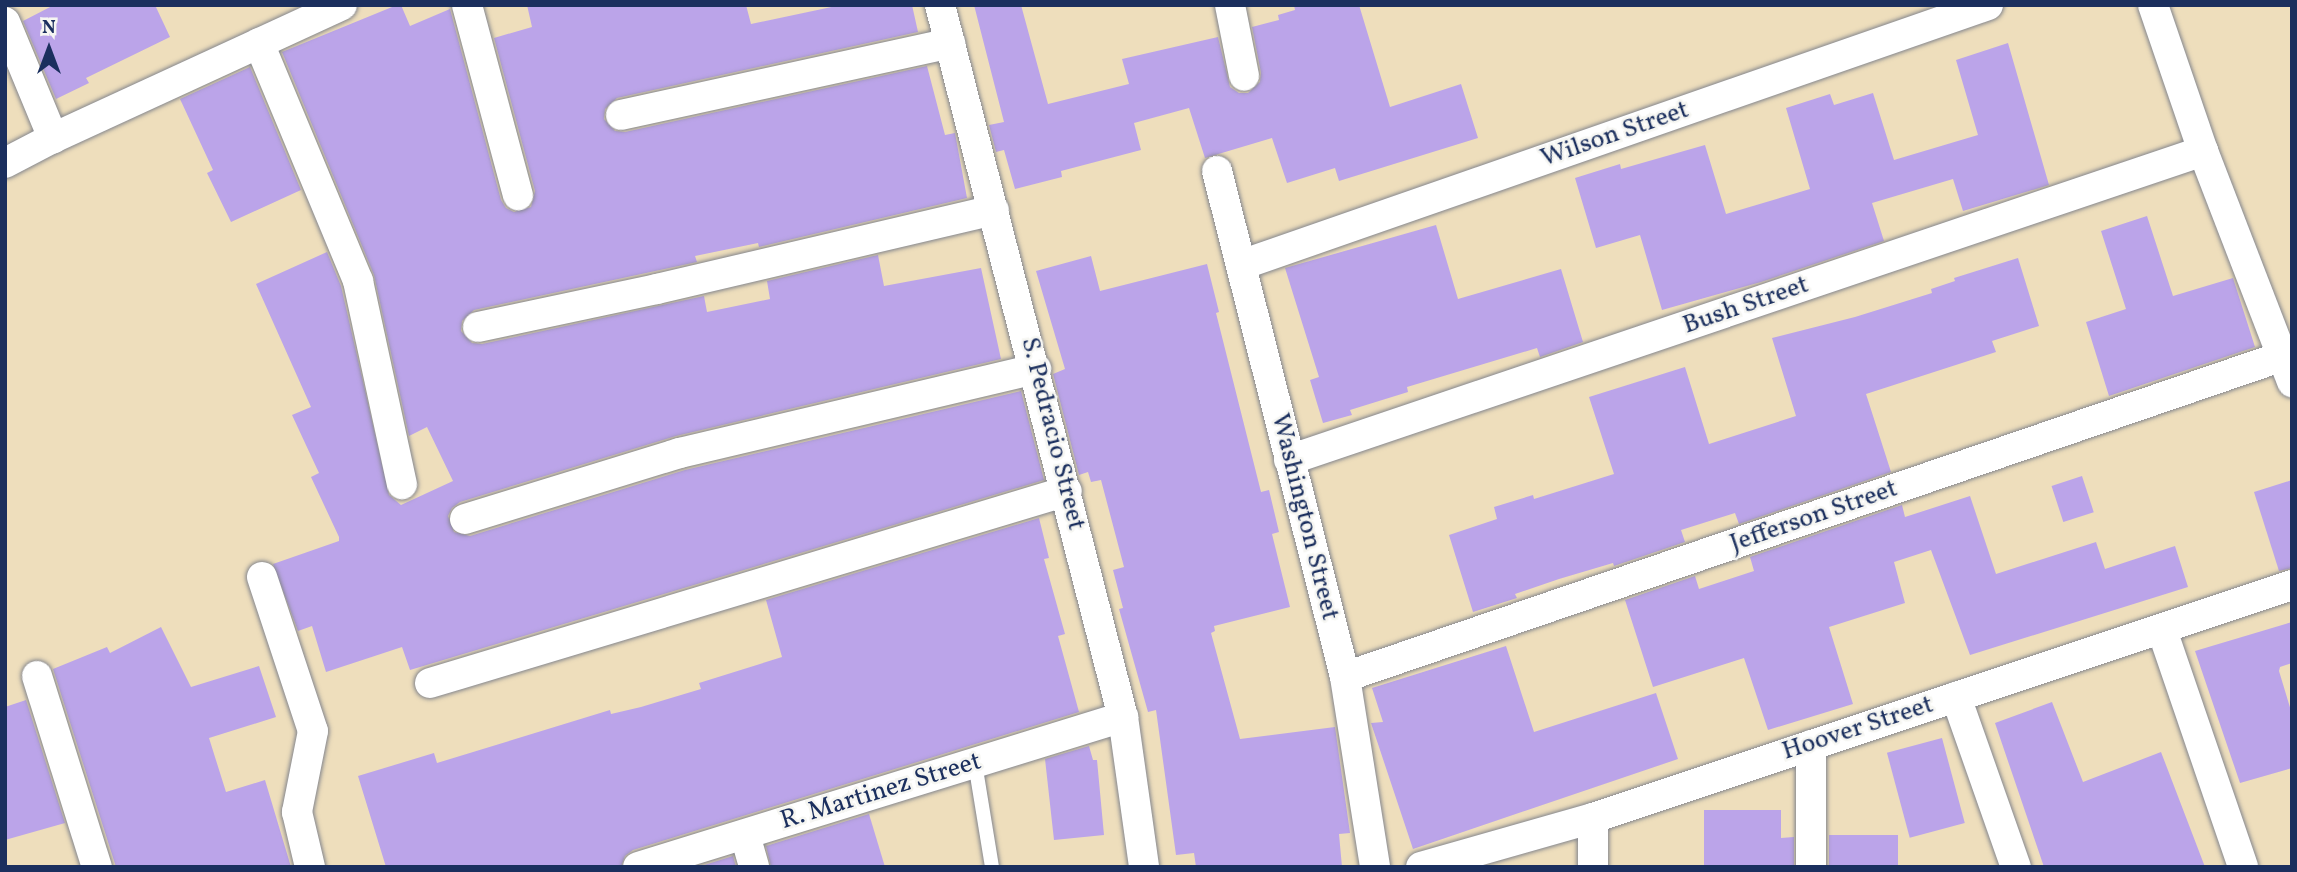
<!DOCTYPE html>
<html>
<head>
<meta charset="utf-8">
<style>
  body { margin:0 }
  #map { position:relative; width:2297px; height:872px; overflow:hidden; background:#eedebc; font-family:Vollkorn,serif }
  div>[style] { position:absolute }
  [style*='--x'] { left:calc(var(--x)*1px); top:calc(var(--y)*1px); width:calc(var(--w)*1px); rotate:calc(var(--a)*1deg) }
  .building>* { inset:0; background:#bba4e9; transform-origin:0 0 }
  .roads { filter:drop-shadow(0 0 2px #84868d) drop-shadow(0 0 2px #84868d) }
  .service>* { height:14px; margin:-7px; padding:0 7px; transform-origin:7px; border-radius:7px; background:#fff }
  .minor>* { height:30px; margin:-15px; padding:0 15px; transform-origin:15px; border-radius:15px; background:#fff }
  span { translate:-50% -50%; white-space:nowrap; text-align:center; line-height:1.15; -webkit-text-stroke:5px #f6f6f2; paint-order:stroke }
  .street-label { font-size:26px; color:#1b2f5e }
  .frame { position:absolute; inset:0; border:7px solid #1b2f5e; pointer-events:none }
  .north { position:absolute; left:14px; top:14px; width:70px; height:70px; -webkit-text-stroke:5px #f6f6f2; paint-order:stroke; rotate:0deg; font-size:19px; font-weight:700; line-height:28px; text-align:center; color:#1b2f5e }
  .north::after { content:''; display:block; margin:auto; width:24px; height:32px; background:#1b2f5e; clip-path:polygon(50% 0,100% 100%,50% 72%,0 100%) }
</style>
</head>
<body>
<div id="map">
  <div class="building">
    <i style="clip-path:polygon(54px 5px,155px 5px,170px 37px,86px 78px,89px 83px,56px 99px,23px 21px)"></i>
    <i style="clip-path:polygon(397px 5px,401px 5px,410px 26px,450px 9px,501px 200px,506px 208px,514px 212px,531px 207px,535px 191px,494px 38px,532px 27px,527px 5px,746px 5px,751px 24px,841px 5px,912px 5px,918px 32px,617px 98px,605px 109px,604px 119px,615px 131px,625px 132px,927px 66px,945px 135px,955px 133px,967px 198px,759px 247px,758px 243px,695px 256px,697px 262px,474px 310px,462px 321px,461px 331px,472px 343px,482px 344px,704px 296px,707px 312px,770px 299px,767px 281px,878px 255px,884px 286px,981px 268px,1001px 359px,676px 436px,460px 502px,452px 508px,448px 516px,454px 532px,470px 536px,685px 470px,1021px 391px,1044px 480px,410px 670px,402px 647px,326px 672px,312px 626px,298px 631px,273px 564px,339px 541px,339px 537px,311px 477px,319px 473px,292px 415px,311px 407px,256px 284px,327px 252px,341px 286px,389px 495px,401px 505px,453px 481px,427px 427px,409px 436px,374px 275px,282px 52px)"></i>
    <i style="clip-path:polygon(974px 5px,1021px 5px,1048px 104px,1129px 84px,1122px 59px,1218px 37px,1230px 87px,1239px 93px,1248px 93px,1260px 82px,1261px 73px,1252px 27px,1279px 20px,1278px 15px,1295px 10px,1294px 5px,1359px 5px,1390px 107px,1461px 84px,1478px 138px,1339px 181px,1335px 168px,1287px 183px,1272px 138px,1205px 158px,1189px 108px,1134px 123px,1141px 150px,1061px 171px,1062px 177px,1015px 189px,1004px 150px,996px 152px,989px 125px,1004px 122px)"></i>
    <i style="clip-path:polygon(2008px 43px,2049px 185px,1963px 211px,1953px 179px,1872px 203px,1884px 241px,1761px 282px,1662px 310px,1640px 235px,1596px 248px,1575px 178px,1620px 164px,1621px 169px,1705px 145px,1726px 214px,1810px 189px,1786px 108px,1830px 94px,1834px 105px,1873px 93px,1894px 160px,1978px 135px,1956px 60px)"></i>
    <i style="clip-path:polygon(250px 67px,301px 190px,231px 222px,207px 173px,213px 170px,180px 99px)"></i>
    <i style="clip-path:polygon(2147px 216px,2173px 296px,2233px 278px,2255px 347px,2109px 396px,2086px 322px,2126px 309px,2101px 231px)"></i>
    <i style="clip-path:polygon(1436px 225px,1458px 299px,1561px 269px,1583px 342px,1540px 357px,1537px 348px,1407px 387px,1408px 392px,1350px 410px,1352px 415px,1323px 423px,1310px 380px,1319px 377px,1285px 268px)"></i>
    <i style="clip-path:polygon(1091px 256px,1100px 291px,1207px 264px,1219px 312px,1216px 313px,1261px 492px,1269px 490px,1279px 532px,1272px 534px,1290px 607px,1214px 626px,1215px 631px,1211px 633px,1240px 739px,1335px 727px,1350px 833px,1339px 834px,1342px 867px,1196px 867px,1194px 853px,1176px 855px,1156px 710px,1148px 712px,1119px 609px,1123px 608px,1113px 570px,1124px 567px,1101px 480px,1091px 482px,1088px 472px,1079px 475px,1053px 374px,1065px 369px,1036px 271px)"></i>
    <i style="clip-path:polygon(2018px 258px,2039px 326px,1992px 341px,1996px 352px,1866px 394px,1891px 472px,1739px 524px,1735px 513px,1681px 530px,1685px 542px,1614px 566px,1613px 563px,1559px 579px,1515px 594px,1517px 598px,1473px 612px,1449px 535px,1497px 519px,1494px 507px,1533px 495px,1534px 499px,1614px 474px,1589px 397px,1685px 367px,1709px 444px,1796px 416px,1772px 338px,1855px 317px,1932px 293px,1931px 289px,1955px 281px,1954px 278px)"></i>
    <i style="left:2082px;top:476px;width:38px;height:32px;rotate:72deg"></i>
    <i style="clip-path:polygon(2292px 480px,2292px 568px,2279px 571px,2254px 492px)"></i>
    <i style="clip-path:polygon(1970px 496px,1996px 574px,2096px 542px,2105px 569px,2175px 546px,2188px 587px,1970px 655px,1931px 550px,1894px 562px,1905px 603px,1829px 627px,1853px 704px,1768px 730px,1744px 658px,1653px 687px,1625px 600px,1695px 576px,1699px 589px,1754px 571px,1750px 557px,1902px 505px,1905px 517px)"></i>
    <i style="clip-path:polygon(1039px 518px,1049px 558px,1044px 559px,1065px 634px,1058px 636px,1079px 712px,633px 850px,625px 856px,621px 867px,386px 867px,358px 776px,434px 753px,437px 763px,610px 710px,611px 714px,641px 707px,701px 689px,699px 683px,782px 657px,766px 600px)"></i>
    <i style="clip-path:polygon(2292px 622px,2292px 663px,2280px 667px,2279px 671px,2292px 714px,2292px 768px,2240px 783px,2195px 651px)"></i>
    <i style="clip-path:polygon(161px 627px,191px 687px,259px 666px,276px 717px,209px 738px,226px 792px,265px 780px,291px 867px,116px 867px,53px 669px,107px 647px,110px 653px)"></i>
    <i style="clip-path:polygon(1506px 646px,1534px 732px,1656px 693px,1678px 759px,1413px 849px,1371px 723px,1383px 722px,1372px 688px)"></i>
    <i style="clip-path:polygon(26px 700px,65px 823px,5px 840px,5px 707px)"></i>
    <i style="clip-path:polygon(2052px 702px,2083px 782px,2161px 752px,2205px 867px,2044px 867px,1995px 723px)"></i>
    <i style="left:1942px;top:738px;width:88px;height:57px;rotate:75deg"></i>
    <i style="clip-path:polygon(1089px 746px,1093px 760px,1097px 760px,1104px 835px,1054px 840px,1045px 759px)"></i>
    <i style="clip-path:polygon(1704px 810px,1781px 810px,1781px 838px,1794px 837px,1794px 867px,1704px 867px)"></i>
    <i style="clip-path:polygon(869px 814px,885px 867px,771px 867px,766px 846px)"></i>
    <i style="left:1898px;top:835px;width:32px;height:69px;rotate:90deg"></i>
    <i style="clip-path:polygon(733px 856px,736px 867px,698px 867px)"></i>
  </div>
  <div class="roads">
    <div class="service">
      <i style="--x:975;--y:763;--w:105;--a:80.7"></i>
    </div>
    <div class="minor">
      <i style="--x:467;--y:5;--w:197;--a:75"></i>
      <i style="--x:940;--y:5;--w:735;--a:75.59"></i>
      <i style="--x:1123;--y:717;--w:151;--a:82"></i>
      <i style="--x:1230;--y:5;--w:72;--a:78.8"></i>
      <i style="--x:2153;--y:5;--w:154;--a:71.1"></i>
      <i style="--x:2203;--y:151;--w:248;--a:68.9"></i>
      <i style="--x:5;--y:22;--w:126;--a:67.5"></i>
      <i style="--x:259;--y:43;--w:258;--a:67.4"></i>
      <i style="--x:358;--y:281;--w:208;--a:77.8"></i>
      <i style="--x:621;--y:115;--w:337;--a:-12.3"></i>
      <i style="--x:5;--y:163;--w:54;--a:-27.5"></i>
      <i style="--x:53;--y:138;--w:318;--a:-24.7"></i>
      <i style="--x:1217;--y:171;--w:522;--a:75.8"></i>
      <i style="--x:1345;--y:677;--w:192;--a:81"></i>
      <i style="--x:1241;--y:265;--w:791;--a:-19.19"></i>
      <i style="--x:478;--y:327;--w:183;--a:-12"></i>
      <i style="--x:657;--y:289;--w:346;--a:-13.2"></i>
      <i style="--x:1289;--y:460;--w:965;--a:-18.68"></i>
      <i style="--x:465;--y:519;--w:225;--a:-17.1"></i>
      <i style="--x:680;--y:453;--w:366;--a:-13.3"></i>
      <i style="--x:262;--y:577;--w:162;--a:71.7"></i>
      <i style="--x:313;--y:731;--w:83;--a:101.2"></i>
      <i style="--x:297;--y:812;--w:57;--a:76.7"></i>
      <i style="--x:2162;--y:630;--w:250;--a:71.1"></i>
      <i style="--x:37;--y:676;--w:200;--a:72.6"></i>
      <i style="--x:1345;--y:677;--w:991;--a:-18.89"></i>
      <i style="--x:430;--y:683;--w:665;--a:-16.77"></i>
      <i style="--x:1956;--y:697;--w:180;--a:70.6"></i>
      <i style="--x:1811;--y:745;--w:122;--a:90"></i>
      <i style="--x:1593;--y:818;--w:49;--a:90"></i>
      <i style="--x:745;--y:835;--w:33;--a:74"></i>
      <i style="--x:638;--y:867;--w:508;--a:-17.19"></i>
      <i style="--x:1421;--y:867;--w:179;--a:-15.9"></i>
      <i style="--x:1593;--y:818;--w:737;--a:-18.43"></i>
    </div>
  </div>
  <div class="street-label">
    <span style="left:1615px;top:135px;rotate:-19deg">Wilson Street</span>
    <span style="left:1746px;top:306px;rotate:-19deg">Bush Street</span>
    <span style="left:1052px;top:434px;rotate:76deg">S. Pedracio Street</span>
    <span style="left:1304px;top:517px;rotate:76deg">Washington Street</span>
    <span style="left:1814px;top:517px;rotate:-19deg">Jefferson Street</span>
    <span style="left:1858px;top:729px;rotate:-18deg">Hoover Street</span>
    <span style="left:881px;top:792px;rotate:-17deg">R. Martinez Street</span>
  </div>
  <div class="frame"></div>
  <div class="north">N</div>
</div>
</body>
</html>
